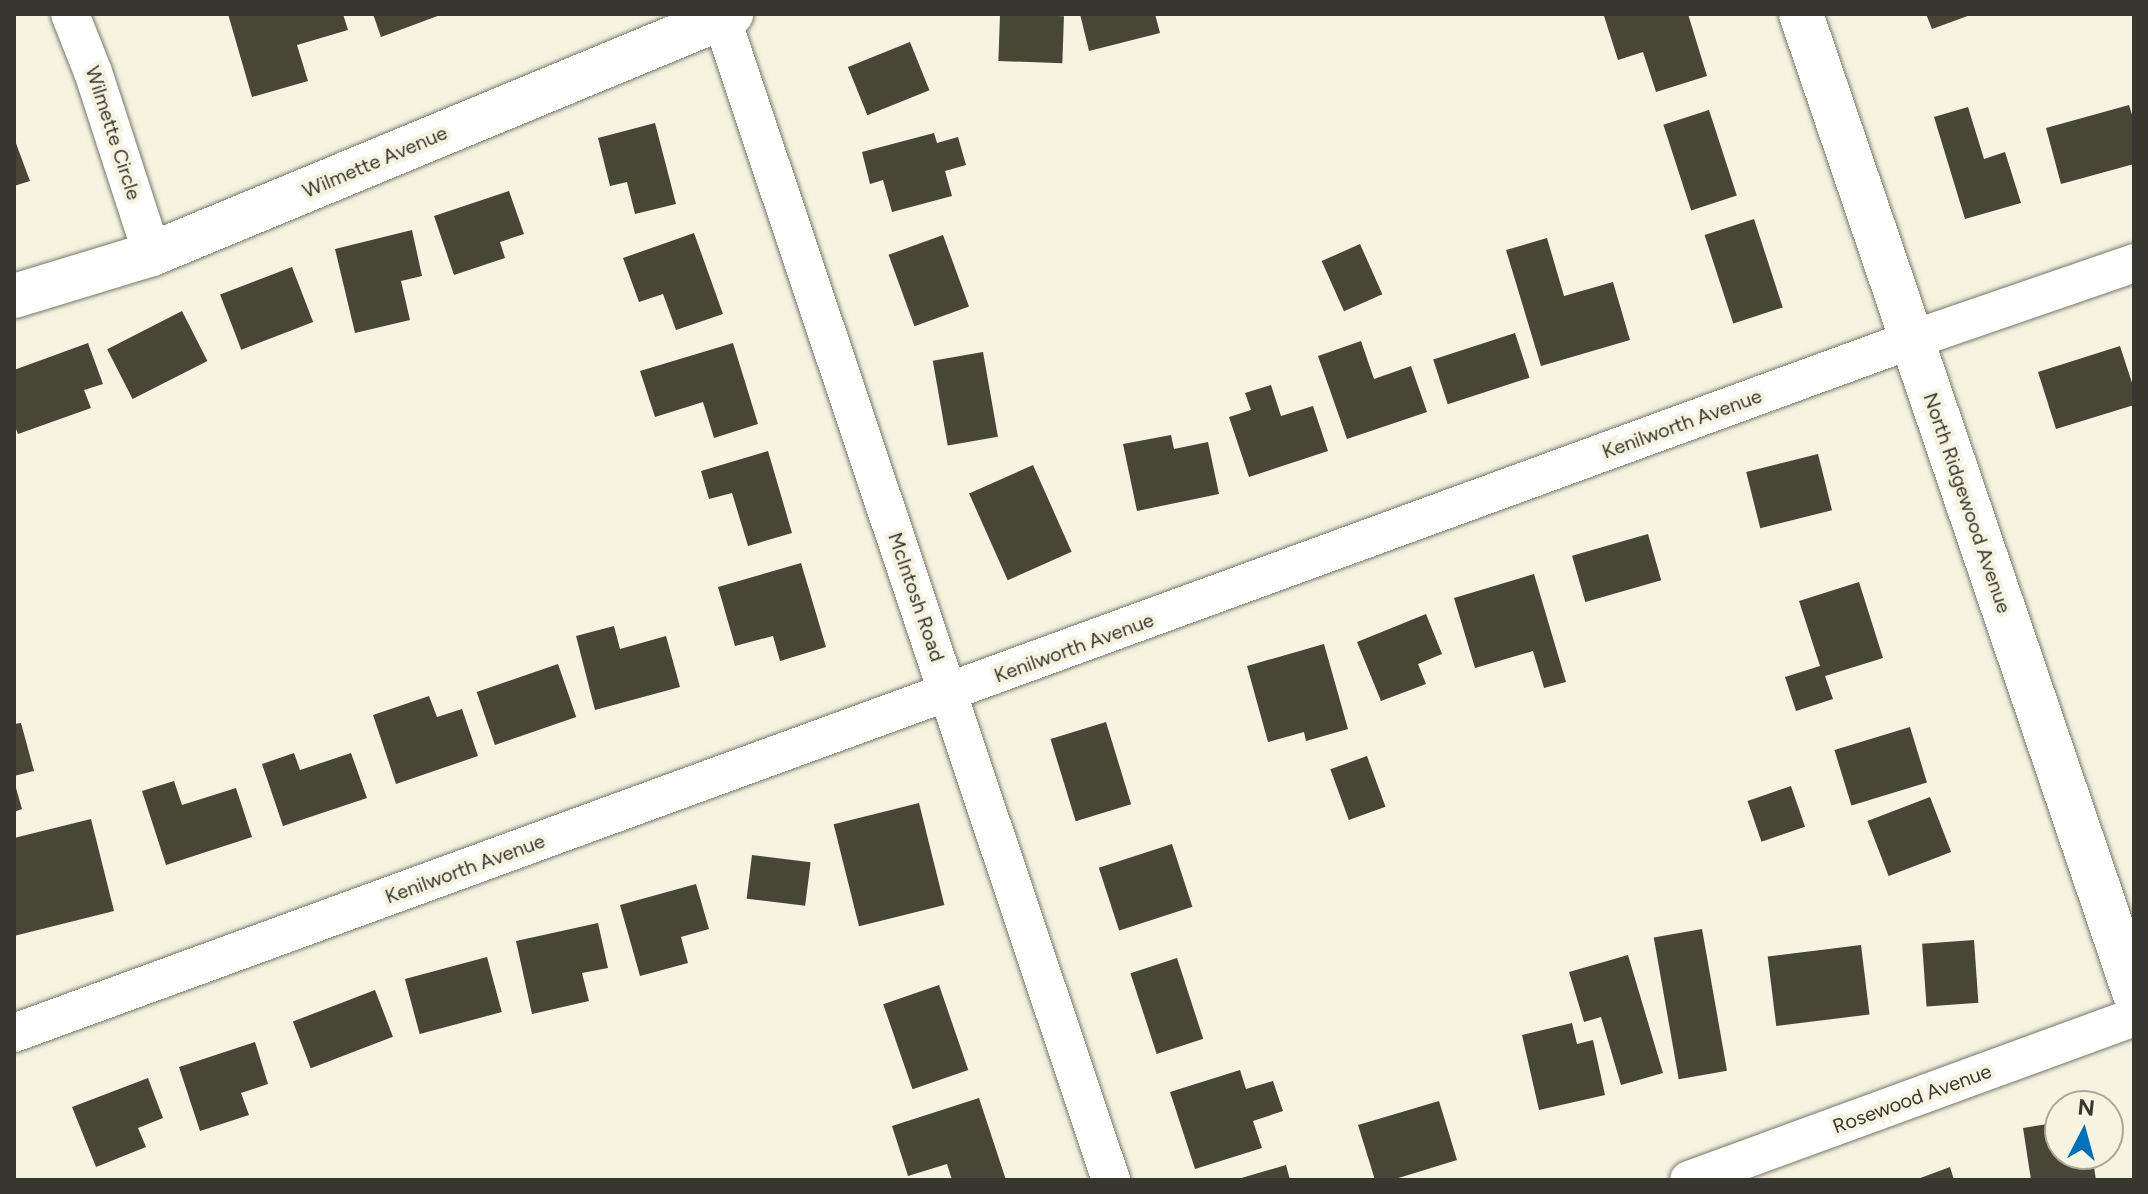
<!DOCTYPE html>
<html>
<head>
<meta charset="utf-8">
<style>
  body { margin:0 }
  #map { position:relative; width:2148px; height:1194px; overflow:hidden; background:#f6f4e1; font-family:Figtree,sans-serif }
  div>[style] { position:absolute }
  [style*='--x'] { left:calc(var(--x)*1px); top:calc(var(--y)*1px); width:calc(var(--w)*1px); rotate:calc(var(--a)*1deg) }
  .building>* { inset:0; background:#484636; transform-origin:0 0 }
  .roads { filter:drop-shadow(0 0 2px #797766) drop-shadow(0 0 2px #797766) }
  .minor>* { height:38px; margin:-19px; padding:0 19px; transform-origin:19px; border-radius:19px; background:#fff }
  .tertiary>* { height:44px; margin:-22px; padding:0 22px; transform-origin:22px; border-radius:22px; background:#fff }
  span { translate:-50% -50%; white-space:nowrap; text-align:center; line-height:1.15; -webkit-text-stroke:8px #f6f4e1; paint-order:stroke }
  .street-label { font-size:20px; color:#37362f }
  .frame { position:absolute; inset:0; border:16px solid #37362f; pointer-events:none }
  .north { position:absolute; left:2044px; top:1090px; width:80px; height:80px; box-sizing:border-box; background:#f6f4e1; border:2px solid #aaa89a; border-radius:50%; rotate:6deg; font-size:22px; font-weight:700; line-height:32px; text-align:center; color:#37362f }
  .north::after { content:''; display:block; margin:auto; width:28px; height:36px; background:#0072bc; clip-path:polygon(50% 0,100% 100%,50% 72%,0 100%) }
</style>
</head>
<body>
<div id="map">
  <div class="building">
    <i style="clip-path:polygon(228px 14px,343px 14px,348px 30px,297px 45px,308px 81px,252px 97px)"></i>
    <i style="clip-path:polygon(373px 14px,443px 14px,381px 37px)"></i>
    <i style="left:1000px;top:14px;width:64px;height:47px;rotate:2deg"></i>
    <i style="clip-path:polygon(1080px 14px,1155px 14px,1160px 33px,1089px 51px)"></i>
    <i style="clip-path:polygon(1610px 14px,1688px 14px,1707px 76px,1656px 92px,1643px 52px,1618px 60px,1604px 16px)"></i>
    <i style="clip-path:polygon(1926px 14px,1973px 14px,1932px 29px)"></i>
    <i style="left:910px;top:42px;width:52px;height:67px;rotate:68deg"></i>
    <i style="clip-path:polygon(2129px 105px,2134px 121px,2134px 164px,2061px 184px,2046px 128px)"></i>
    <i style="clip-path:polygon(1968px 107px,1984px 159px,2005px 152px,2021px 203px,1965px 219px,1934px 117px)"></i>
    <i style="left:1709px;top:110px;width:90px;height:48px;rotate:72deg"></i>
    <i style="clip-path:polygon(655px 123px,676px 204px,635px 214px,627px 182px,610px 186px,598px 138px)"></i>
    <i style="clip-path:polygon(934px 133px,937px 143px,958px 137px,966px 165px,945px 171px,952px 196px,892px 212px,883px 180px,870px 184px,862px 152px)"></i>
    <i style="clip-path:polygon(14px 138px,30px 181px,14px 186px)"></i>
    <i style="clip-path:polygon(509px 191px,524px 234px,500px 242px,505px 258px,454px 275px,434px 216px)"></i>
    <i style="left:1754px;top:219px;width:93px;height:52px;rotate:72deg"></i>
    <i style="clip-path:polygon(412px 230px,422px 276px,401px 281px,410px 320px,355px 333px,335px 249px)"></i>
    <i style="clip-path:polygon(694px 233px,723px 314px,676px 330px,663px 294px,639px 302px,623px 258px)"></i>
    <i style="left:943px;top:235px;width:76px;height:58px;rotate:70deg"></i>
    <i style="clip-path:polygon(1547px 238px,1564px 296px,1613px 282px,1630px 340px,1541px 366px,1506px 250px)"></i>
    <i style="left:1360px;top:244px;width:55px;height:42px;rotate:66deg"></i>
    <i style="left:292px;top:267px;width:59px;height:77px;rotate:69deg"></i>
    <i style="left:182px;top:311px;width:56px;height:84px;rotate:63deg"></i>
    <i style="left:1515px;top:333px;width:47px;height:86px;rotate:72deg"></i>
    <i style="clip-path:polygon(1361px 341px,1374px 379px,1411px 366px,1427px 412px,1347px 439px,1318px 356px)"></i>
    <i style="clip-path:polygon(88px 343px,103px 384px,84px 390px,91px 408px,18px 434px,14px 424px,14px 370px)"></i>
    <i style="clip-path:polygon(733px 343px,758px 424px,714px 438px,703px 402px,655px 417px,640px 371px)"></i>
    <i style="clip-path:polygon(2120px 346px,2134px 389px,2134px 405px,2056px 429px,2038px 372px)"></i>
    <i style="left:983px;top:352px;width:86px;height:51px;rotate:80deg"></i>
    <i style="clip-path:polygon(1271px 385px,1281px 416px,1313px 406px,1328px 451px,1249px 477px,1229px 417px,1251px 410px,1245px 393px)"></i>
    <i style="clip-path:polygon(1171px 435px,1174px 449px,1208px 442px,1219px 494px,1137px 511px,1123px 444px)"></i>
    <i style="clip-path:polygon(768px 451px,792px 533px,748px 546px,732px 493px,709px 499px,701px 471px)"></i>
    <i style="left:1818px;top:454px;width:58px;height:74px;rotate:76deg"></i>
    <i style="left:1033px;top:465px;width:95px;height:70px;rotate:66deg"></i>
    <i style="left:1648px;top:534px;width:48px;height:79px;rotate:74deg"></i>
    <i style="clip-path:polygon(801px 563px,826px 647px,780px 661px,773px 636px,735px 646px,718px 587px)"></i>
    <i style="clip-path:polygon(1534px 574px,1566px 682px,1544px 688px,1533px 651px,1475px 668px,1454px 598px)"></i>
    <i style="clip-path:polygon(1859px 582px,1883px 658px,1825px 676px,1833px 699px,1796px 711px,1785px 677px,1820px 666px,1799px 601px)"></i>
    <i style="clip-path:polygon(1426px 614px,1442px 654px,1418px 664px,1426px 684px,1381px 701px,1357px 642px)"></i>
    <i style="clip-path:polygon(614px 626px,620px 649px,666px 636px,680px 687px,595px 710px,576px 636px)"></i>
    <i style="clip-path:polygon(1324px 644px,1348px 729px,1306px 741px,1304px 732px,1268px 742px,1247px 666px)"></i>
    <i style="left:558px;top:664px;width:56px;height:86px;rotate:71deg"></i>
    <i style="clip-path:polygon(429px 696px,437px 717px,462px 709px,478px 756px,396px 784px,373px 715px)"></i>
    <i style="left:1106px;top:722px;width:86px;height:58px;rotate:73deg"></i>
    <i style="clip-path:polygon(21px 723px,34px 771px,14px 776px,14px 724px)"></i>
    <i style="left:1910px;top:727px;width:58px;height:79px;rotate:73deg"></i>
    <i style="clip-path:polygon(294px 753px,300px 770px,351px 753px,367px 798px,283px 826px,262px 764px)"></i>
    <i style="left:1367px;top:756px;width:54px;height:39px;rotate:70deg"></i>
    <i style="clip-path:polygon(14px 781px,22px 809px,14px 812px)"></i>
    <i style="clip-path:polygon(174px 781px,182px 805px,236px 788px,252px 837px,166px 865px,142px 791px)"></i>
    <i style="left:1791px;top:786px;width:43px;height:46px;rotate:71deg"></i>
    <i style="left:1930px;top:797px;width:59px;height:67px;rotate:69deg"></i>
    <i style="left:919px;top:803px;width:105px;height:88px;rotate:76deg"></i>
    <i style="clip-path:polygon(91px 819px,114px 911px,14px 936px,14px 838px)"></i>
    <i style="left:1172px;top:844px;width:66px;height:77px;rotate:72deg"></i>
    <i style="left:752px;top:855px;width:59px;height:44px;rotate:7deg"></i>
    <i style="clip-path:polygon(696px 884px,709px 929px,681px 937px,688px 963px,640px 976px,620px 905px)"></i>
    <i style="clip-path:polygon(598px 923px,608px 968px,582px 973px,589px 1001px,532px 1014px,516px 941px)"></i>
    <i style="left:1702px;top:929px;width:144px;height:49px;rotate:80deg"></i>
    <i style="left:1974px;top:940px;width:63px;height:52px;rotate:86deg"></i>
    <i style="left:1861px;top:945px;width:70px;height:94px;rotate:83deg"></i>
    <i style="clip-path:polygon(1628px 955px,1663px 1073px,1621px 1085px,1601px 1017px,1584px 1022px,1569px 972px)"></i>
    <i style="left:487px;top:957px;width:57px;height:85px;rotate:75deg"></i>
    <i style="left:1177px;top:958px;width:85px;height:49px;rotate:72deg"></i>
    <i style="left:939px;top:985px;width:90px;height:59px;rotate:71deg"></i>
    <i style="left:375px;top:990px;width:50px;height:88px;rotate:69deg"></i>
    <i style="clip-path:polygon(1572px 1023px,1577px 1044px,1593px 1040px,1605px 1095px,1539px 1110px,1522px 1035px)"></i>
    <i style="clip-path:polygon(255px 1042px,268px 1084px,241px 1093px,249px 1115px,200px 1131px,179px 1067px)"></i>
    <i style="clip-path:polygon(1240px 1070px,1246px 1089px,1273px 1081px,1283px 1111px,1253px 1121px,1262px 1148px,1195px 1169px,1170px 1092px)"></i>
    <i style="clip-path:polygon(148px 1078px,163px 1118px,138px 1128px,146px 1147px,96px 1167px,72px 1107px)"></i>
    <i style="clip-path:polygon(979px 1098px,1006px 1180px,952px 1180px,947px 1164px,908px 1176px,892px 1126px)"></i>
    <i style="clip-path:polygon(1439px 1101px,1457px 1160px,1392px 1180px,1375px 1180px,1358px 1125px)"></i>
    <i style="clip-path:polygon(2060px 1122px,2060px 1154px,2092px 1154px,2096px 1180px,2031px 1180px,2023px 1128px)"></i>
    <i style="clip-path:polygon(1286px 1165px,1290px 1180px,1238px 1180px,1238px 1179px)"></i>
    <i style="clip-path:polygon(1950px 1167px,1954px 1180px,1915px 1180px)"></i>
  </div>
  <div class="roads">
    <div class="minor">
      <i style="--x:70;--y:14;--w:62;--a:68.4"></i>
      <i style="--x:93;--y:72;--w:191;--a:72"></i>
      <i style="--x:720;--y:14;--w:1230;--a:71.46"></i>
      <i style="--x:14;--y:1033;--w:2020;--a:-20.07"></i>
      <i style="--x:1911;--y:340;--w:236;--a:-19"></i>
      <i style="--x:1689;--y:1180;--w:474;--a:-20.1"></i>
    </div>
    <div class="tertiary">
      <i style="--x:1801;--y:14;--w:1033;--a:71.2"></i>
      <i style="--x:14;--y:296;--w:144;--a:-16.9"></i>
      <i style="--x:152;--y:254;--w:627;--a:-22.51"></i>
    </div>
  </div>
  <div class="street-label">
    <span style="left:113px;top:133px;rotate:72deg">Wilmette Circle</span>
    <span style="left:375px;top:162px;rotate:-23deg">Wilmette Avenue</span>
    <span style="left:1682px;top:424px;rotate:-20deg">Kenilworth Avenue</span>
    <span style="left:1967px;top:503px;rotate:71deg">North Ridgewood Avenue</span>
    <span style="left:916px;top:597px;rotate:71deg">McIntosh Road</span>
    <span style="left:1074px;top:648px;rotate:-20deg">Kenilworth Avenue</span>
    <span style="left:465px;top:869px;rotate:-20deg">Kenilworth Avenue</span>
    <span style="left:1912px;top:1099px;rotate:-20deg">Rosewood Avenue</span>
  </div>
  <div class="frame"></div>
  <div class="north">N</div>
</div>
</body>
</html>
